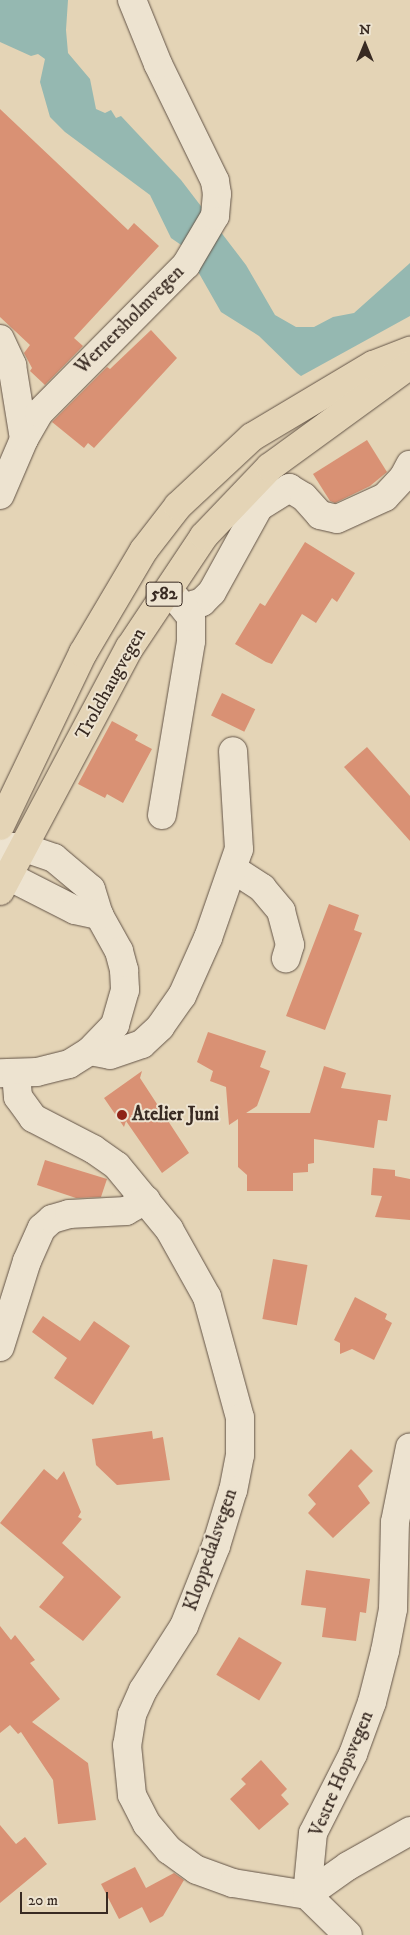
<!DOCTYPE html>
<html>
<head>
<meta charset="utf-8">
<style>
  body { margin:0 }
  #map { position:relative; width:410px; height:1935px; overflow:hidden; background:#e4d4b6; font-family:"IM FELL DW Pica",serif }
  div>[style] { position:absolute }
  [style*='--x'] { left:calc(var(--x)*1px); top:calc(var(--y)*1px); width:calc(var(--w)*1px); rotate:calc(var(--a)*1deg) }
  .water>* { inset:0; background:#95b8b1 }
  .building>* { inset:0; background:#d99174; transform-origin:0 0 }
  .roads { filter:drop-shadow(0 0 1px #635447) drop-shadow(0 0 1px #635447) }
  .minor>* { height:28px; margin:-14px; padding:0 14px; transform-origin:14px; border-radius:14px; background:#ede3d0 }
  .major>* { height:28px; margin:-14px; padding:0 14px; transform-origin:14px; border-radius:14px; background:#e4d4b6 }
  .dots>* { width:14px; height:14px; translate:-50% -50%; box-sizing:border-box; border:2px solid #ede3d0; border-radius:50% }
  span { translate:-50% -50%; white-space:nowrap; text-align:center; line-height:1.15; -webkit-text-stroke:4px #ede3d0; paint-order:stroke }
  .shield-label span { padding:1px 4px; background:#ede3d0; border:1px solid; border-radius:4px; -webkit-text-stroke-width:0 }
  .shield-label { font-size:18px; color:#382a22; font-weight:700 }
  .street-label { font-size:19px; color:#382a22 }
  .poi-label { font-size:19px; color:#382a22; font-weight:700 }
  .left { translate:0 -50%; text-align:left }
  .north { position:absolute; left:340px; top:20px; width:50px; height:50px; -webkit-text-stroke:4px #ede3d0; paint-order:stroke; rotate:0deg; font-size:14px; font-weight:700; line-height:20px; text-align:center; color:#382a22 }
  .north::after { content:''; display:block; margin:auto; width:18px; height:22px; background:#382a22; clip-path:polygon(50% 0,100% 100%,50% 72%,0 100%) }
  .scale { position:absolute; left:20px; top:1892px; width:88px; height:22px; box-sizing:border-box; border:2px solid #382a22; border-top:0; padding-left:6px; font-size:15px; line-height:18px; white-space:nowrap; color:#382a22; -webkit-text-stroke:4px #ede3d0; paint-order:stroke }
</style>
</head>
<body>
<div id="map">
  <div class="water">
    <i style="clip-path:polygon(0 0,68px 0,66px 30px,68px 53px,90px 79px,96px 109px,105px 113px,111px 110px,116px 118px,121px 116px,181px 180px,246px 265px,275px 315px,296px 327px,314px 327px,333px 317px,354px 313px,410px 263px,410px 316px,301px 376px,297px 373px,259px 336px,221px 312px,184px 247px,171px 238px,150px 195px,65px 132px,50px 117px,40px 82px,45px 59px,38px 54px,31px 56px,0 42px)"></i>
  </div>
  <div class="building">
    <i style="clip-path:polygon(0 109px,128px 230px,134px 223px,159px 246px,74px 338px,83px 346px,45px 385px,30px 371px,32px 368px,24px 353px,30px 345px,0 317px)"></i>
    <i style="clip-path:polygon(151px 330px,177px 358px,94px 448px,88px 443px,84px 448px,52px 422px,107px 367px,110px 369px)"></i>
    <i style="clip-path:polygon(367px 440px,387px 472px,370px 486px,335px 503px,330px 501px,313px 474px)"></i>
    <i style="clip-path:polygon(305px 542px,355px 573px,337px 602px,332px 598px,316px 623px,302px 614px,272px 664px,266px 662px,235px 644px,260px 603px,265px 606px)"></i>
    <i style="left:222px;top:693px;width:37px;height:25px;rotate:26deg"></i>
    <i style="clip-path:polygon(112px 721px,138px 735px,135px 740px,152px 749px,123px 803px,107px 794px,105px 798px,78px 784px)"></i>
    <i style="clip-path:polygon(367px 747px,410px 796px,410px 841px,344px 767px)"></i>
    <i style="clip-path:polygon(329px 904px,359px 915px,354px 930px,362px 933px,325px 1030px,286px 1016px)"></i>
    <i style="clip-path:polygon(208px 1032px,266px 1051px,260px 1067px,270px 1071px,257px 1106px,246px 1113px,310px 1113px,324px 1066px,346px 1073px,341px 1088px,391px 1095px,387px 1121px,378px 1120px,374px 1148px,314px 1139px,314px 1163px,308px 1164px,308px 1172px,293px 1173px,293px 1191px,247px 1191px,247px 1175px,238px 1167px,238px 1119px,229px 1125px,226px 1087px,210px 1081px,213px 1071px,197px 1062px)"></i>
    <i style="clip-path:polygon(142px 1071px,140px 1078px,189px 1153px,162px 1173px,126px 1121px,124px 1127px,104px 1098px)"></i>
    <i style="clip-path:polygon(45px 1160px,107px 1179px,101px 1197px,76px 1198px,37px 1185px)"></i>
    <i style="clip-path:polygon(373px 1168px,395px 1170px,395px 1176px,410px 1179px,410px 1220px,375px 1217px,382px 1196px,371px 1195px)"></i>
    <i style="left:273px;top:1259px;width:35px;height:61px;rotate:10deg"></i>
    <i style="clip-path:polygon(355px 1297px,387px 1314px,385px 1319px,392px 1323px,374px 1360px,352px 1349px,340px 1354px,340px 1343px,334px 1340px)"></i>
    <i style="clip-path:polygon(43px 1316px,80px 1341px,94px 1321px,130px 1346px,93px 1405px,54px 1378px,67px 1358px,32px 1332px)"></i>
    <i style="clip-path:polygon(152px 1431px,153px 1439px,163px 1437px,170px 1480px,117px 1485px,96px 1465px,92px 1439px)"></i>
    <i style="clip-path:polygon(351px 1449px,373px 1471px,358px 1486px,370px 1503px,333px 1538px,308px 1513px,316px 1504px,308px 1495px)"></i>
    <i style="clip-path:polygon(44px 1469px,57px 1480px,64px 1471px,81px 1512px,78px 1517px,82px 1519px,62px 1543px,121px 1597px,83px 1641px,39px 1607px,64px 1577px,0 1523px)"></i>
    <i style="clip-path:polygon(306px 1570px,370px 1579px,366px 1613px,360px 1612px,356px 1641px,322px 1637px,326px 1608px,301px 1605px)"></i>
    <i style="clip-path:polygon(0 1626px,11px 1640px,15px 1635px,35px 1660px,30px 1663px,60px 1699px,32px 1722px,88px 1763px,96px 1820px,58px 1824px,53px 1780px,21px 1732px,18px 1734px,10px 1725px,0 1733px)"></i>
    <i style="left:239px;top:1637px;width:50px;height:44px;rotate:31deg"></i>
    <i style="clip-path:polygon(261px 1760px,287px 1789px,281px 1795px,289px 1804px,259px 1830px,230px 1799px,246px 1784px,241px 1779px)"></i>
    <i style="clip-path:polygon(0 1825px,16px 1844px,25px 1837px,47px 1864px,0 1903px)"></i>
    <i style="clip-path:polygon(135px 1867px,146px 1888px,174px 1873px,184px 1880px,163px 1916px,150px 1923px,142px 1907px,119px 1919px,101px 1884px)"></i>
  </div>
  <div class="roads">
    <div class="minor">
      <i style="--x:0;--y:339;--w:29;--a:65"></i>
      <i style="--x:12;--y:365;--w:75;--a:80.8"></i>
      <i style="--x:0;--y:495;--w:61;--a:-66.8"></i>
      <i style="--x:24;--y:439;--w:30;--a:-60"></i>
      <i style="--x:39;--y:413;--w:209;--a:-45.2"></i>
      <i style="--x:186;--y:265;--w:57;--a:-59.4"></i>
      <i style="--x:215;--y:216;--w:22;--a:-85"></i>
      <i style="--x:217;--y:194;--w:13;--a:-99"></i>
      <i style="--x:215;--y:181;--w:130;--a:-116"></i>
      <i style="--x:158;--y:64;--w:69;--a:-112.1"></i>
      <i style="--x:186;--y:607;--w:17;--a:-17"></i>
      <i style="--x:202;--y:602;--w:14;--a:-45"></i>
      <i style="--x:212;--y:592;--w:97;--a:-61.1"></i>
      <i style="--x:259;--y:507;--w:36;--a:-32"></i>
      <i style="--x:289;--y:488;--w:17;--a:31"></i>
      <i style="--x:304;--y:497;--w:24;--a:48"></i>
      <i style="--x:320;--y:515;--w:17;--a:13"></i>
      <i style="--x:337;--y:519;--w:53;--a:-24.6"></i>
      <i style="--x:385;--y:497;--w:26;--a:-47"></i>
      <i style="--x:403;--y:478;--w:15;--a:-62"></i>
      <i style="--x:162;--y:815;--w:176;--a:-80.5"></i>
      <i style="--x:191;--y:641;--w:24;--a:-90"></i>
      <i style="--x:191;--y:617;--w:27;--a:-129"></i>
      <i style="--x:0;--y:847;--w:22;--a:0"></i>
      <i style="--x:22;--y:847;--w:34;--a:19"></i>
      <i style="--x:54;--y:858;--w:48;--a:40"></i>
      <i style="--x:91;--y:889;--w:27;--a:73"></i>
      <i style="--x:99;--y:915;--w:41;--a:60.9"></i>
      <i style="--x:119;--y:951;--w:20;--a:75"></i>
      <i style="--x:124;--y:970;--w:20;--a:87"></i>
      <i style="--x:125;--y:990;--w:36;--a:106"></i>
      <i style="--x:115;--y:1025;--w:36;--a:134"></i>
      <i style="--x:90;--y:1051;--w:25;--a:148"></i>
      <i style="--x:69;--y:1064;--w:33;--a:166"></i>
      <i style="--x:37;--y:1072;--w:37;--a:178"></i>
      <i style="--x:0;--y:863;--w:15;--a:58"></i>
      <i style="--x:8;--y:876;--w:75;--a:26.9"></i>
      <i style="--x:75;--y:910;--w:25;--a:12"></i>
      <i style="--x:233;--y:869;--w:35;--a:33"></i>
      <i style="--x:262;--y:888;--w:30;--a:50"></i>
      <i style="--x:281;--y:911;--w:35;--a:75"></i>
      <i style="--x:290;--y:945;--w:14;--a:107"></i>
      <i style="--x:90;--y:1051;--w:20;--a:11"></i>
      <i style="--x:110;--y:1055;--w:34;--a:-19"></i>
      <i style="--x:142;--y:1044;--w:25;--a:-43"></i>
      <i style="--x:160;--y:1027;--w:38;--a:-55"></i>
      <i style="--x:182;--y:996;--w:64;--a:-65.9"></i>
      <i style="--x:208;--y:938;--w:94;--a:-70.8"></i>
      <i style="--x:239;--y:849;--w:98;--a:-93.5"></i>
      <i style="--x:16;--y:1074;--w:23;--a:85"></i>
      <i style="--x:18;--y:1097;--w:26;--a:54"></i>
      <i style="--x:33;--y:1118;--w:68;--a:27.3"></i>
      <i style="--x:93;--y:1149;--w:29;--a:35"></i>
      <i style="--x:117;--y:1166;--w:82;--a:50.5"></i>
      <i style="--x:169;--y:1229;--w:78;--a:60.8"></i>
      <i style="--x:207;--y:1297;--w:125;--a:74.7"></i>
      <i style="--x:240;--y:1418;--w:37;--a:90"></i>
      <i style="--x:240;--y:1455;--w:36;--a:101"></i>
      <i style="--x:233;--y:1490;--w:59;--a:106.9"></i>
      <i style="--x:216;--y:1546;--w:86;--a:111.8"></i>
      <i style="--x:184;--y:1626;--w:76;--a:122.6"></i>
      <i style="--x:143;--y:1690;--w:27;--a:114"></i>
      <i style="--x:132;--y:1715;--w:30;--a:99"></i>
      <i style="--x:127;--y:1745;--w:50;--a:84.3"></i>
      <i style="--x:132;--y:1795;--w:33;--a:63"></i>
      <i style="--x:147;--y:1824;--w:34;--a:50"></i>
      <i style="--x:169;--y:1850;--w:34;--a:36"></i>
      <i style="--x:197;--y:1870;--w:38;--a:20"></i>
      <i style="--x:233;--y:1883;--w:75;--a:9.2"></i>
      <i style="--x:307;--y:1895;--w:57;--a:44.3"></i>
      <i style="--x:0;--y:1347;--w:90;--a:-72.6"></i>
      <i style="--x:27;--y:1261;--w:36;--a:-66"></i>
      <i style="--x:42;--y:1228;--w:13;--a:-42"></i>
      <i style="--x:52;--y:1219;--w:18;--a:-16"></i>
      <i style="--x:69;--y:1214;--w:57;--a:-3"></i>
      <i style="--x:126;--y:1211;--w:23;--a:-29"></i>
      <i style="--x:307;--y:1895;--w:62;--a:-84.5"></i>
      <i style="--x:313;--y:1833;--w:89;--a:-63.1"></i>
      <i style="--x:353;--y:1754;--w:55;--a:-69.9"></i>
      <i style="--x:372;--y:1702;--w:53;--a:-75.7"></i>
      <i style="--x:385;--y:1651;--w:43;--a:-79.2"></i>
      <i style="--x:393;--y:1609;--w:87;--a:-88.7"></i>
      <i style="--x:395;--y:1522;--w:76;--a:-78.7"></i>
      <i style="--x:307;--y:1895;--w:50;--a:-35.3"></i>
      <i style="--x:348;--y:1866;--w:71;--a:-29.4"></i>
    </div>
    <div class="major">
      <i style="--x:0;--y:826;--w:192;--a:-64.4"></i>
      <i style="--x:83;--y:653;--w:120;--a:-59.4"></i>
      <i style="--x:144;--y:550;--w:56;--a:-52.3"></i>
      <i style="--x:178;--y:506;--w:101;--a:-43"></i>
      <i style="--x:252;--y:437;--w:141;--a:-30.8"></i>
      <i style="--x:373;--y:365;--w:40;--a:-21"></i>
      <i style="--x:0;--y:891;--w:276;--a:-62"></i>
      <i style="--x:130;--y:647;--w:133;--a:-56.3"></i>
      <i style="--x:204;--y:536;--w:95;--a:-46.3"></i>
      <i style="--x:270;--y:467;--w:173;--a:-36.1"></i>
    </div>
  </div>
  <div class="dots">
    <i style="left:122px;top:1115px;background:#8f2418"></i>
  </div>
  <div class="shield-label">
    <span style="left:164px;top:594px">582</span>
  </div>
  <div class="street-label">
    <span style="left:130px;top:320px;rotate:-45deg">Wernersholmvegen</span>
    <span style="left:111px;top:684px;rotate:-61deg">Troldhaugvegen</span>
    <span style="left:211px;top:1550px;rotate:-71deg">Kloppedalsvegen</span>
    <span style="left:342px;top:1774px;rotate:-67deg">Vestre Hopsvegen</span>
  </div>
  <div class="poi-label">
    <span class="left" style="left:132px;top:1115px">Atelier Juni</span>
  </div>
  <div class="north">N</div>
  <div class="scale">20 m</div>
</div>
</body>
</html>
